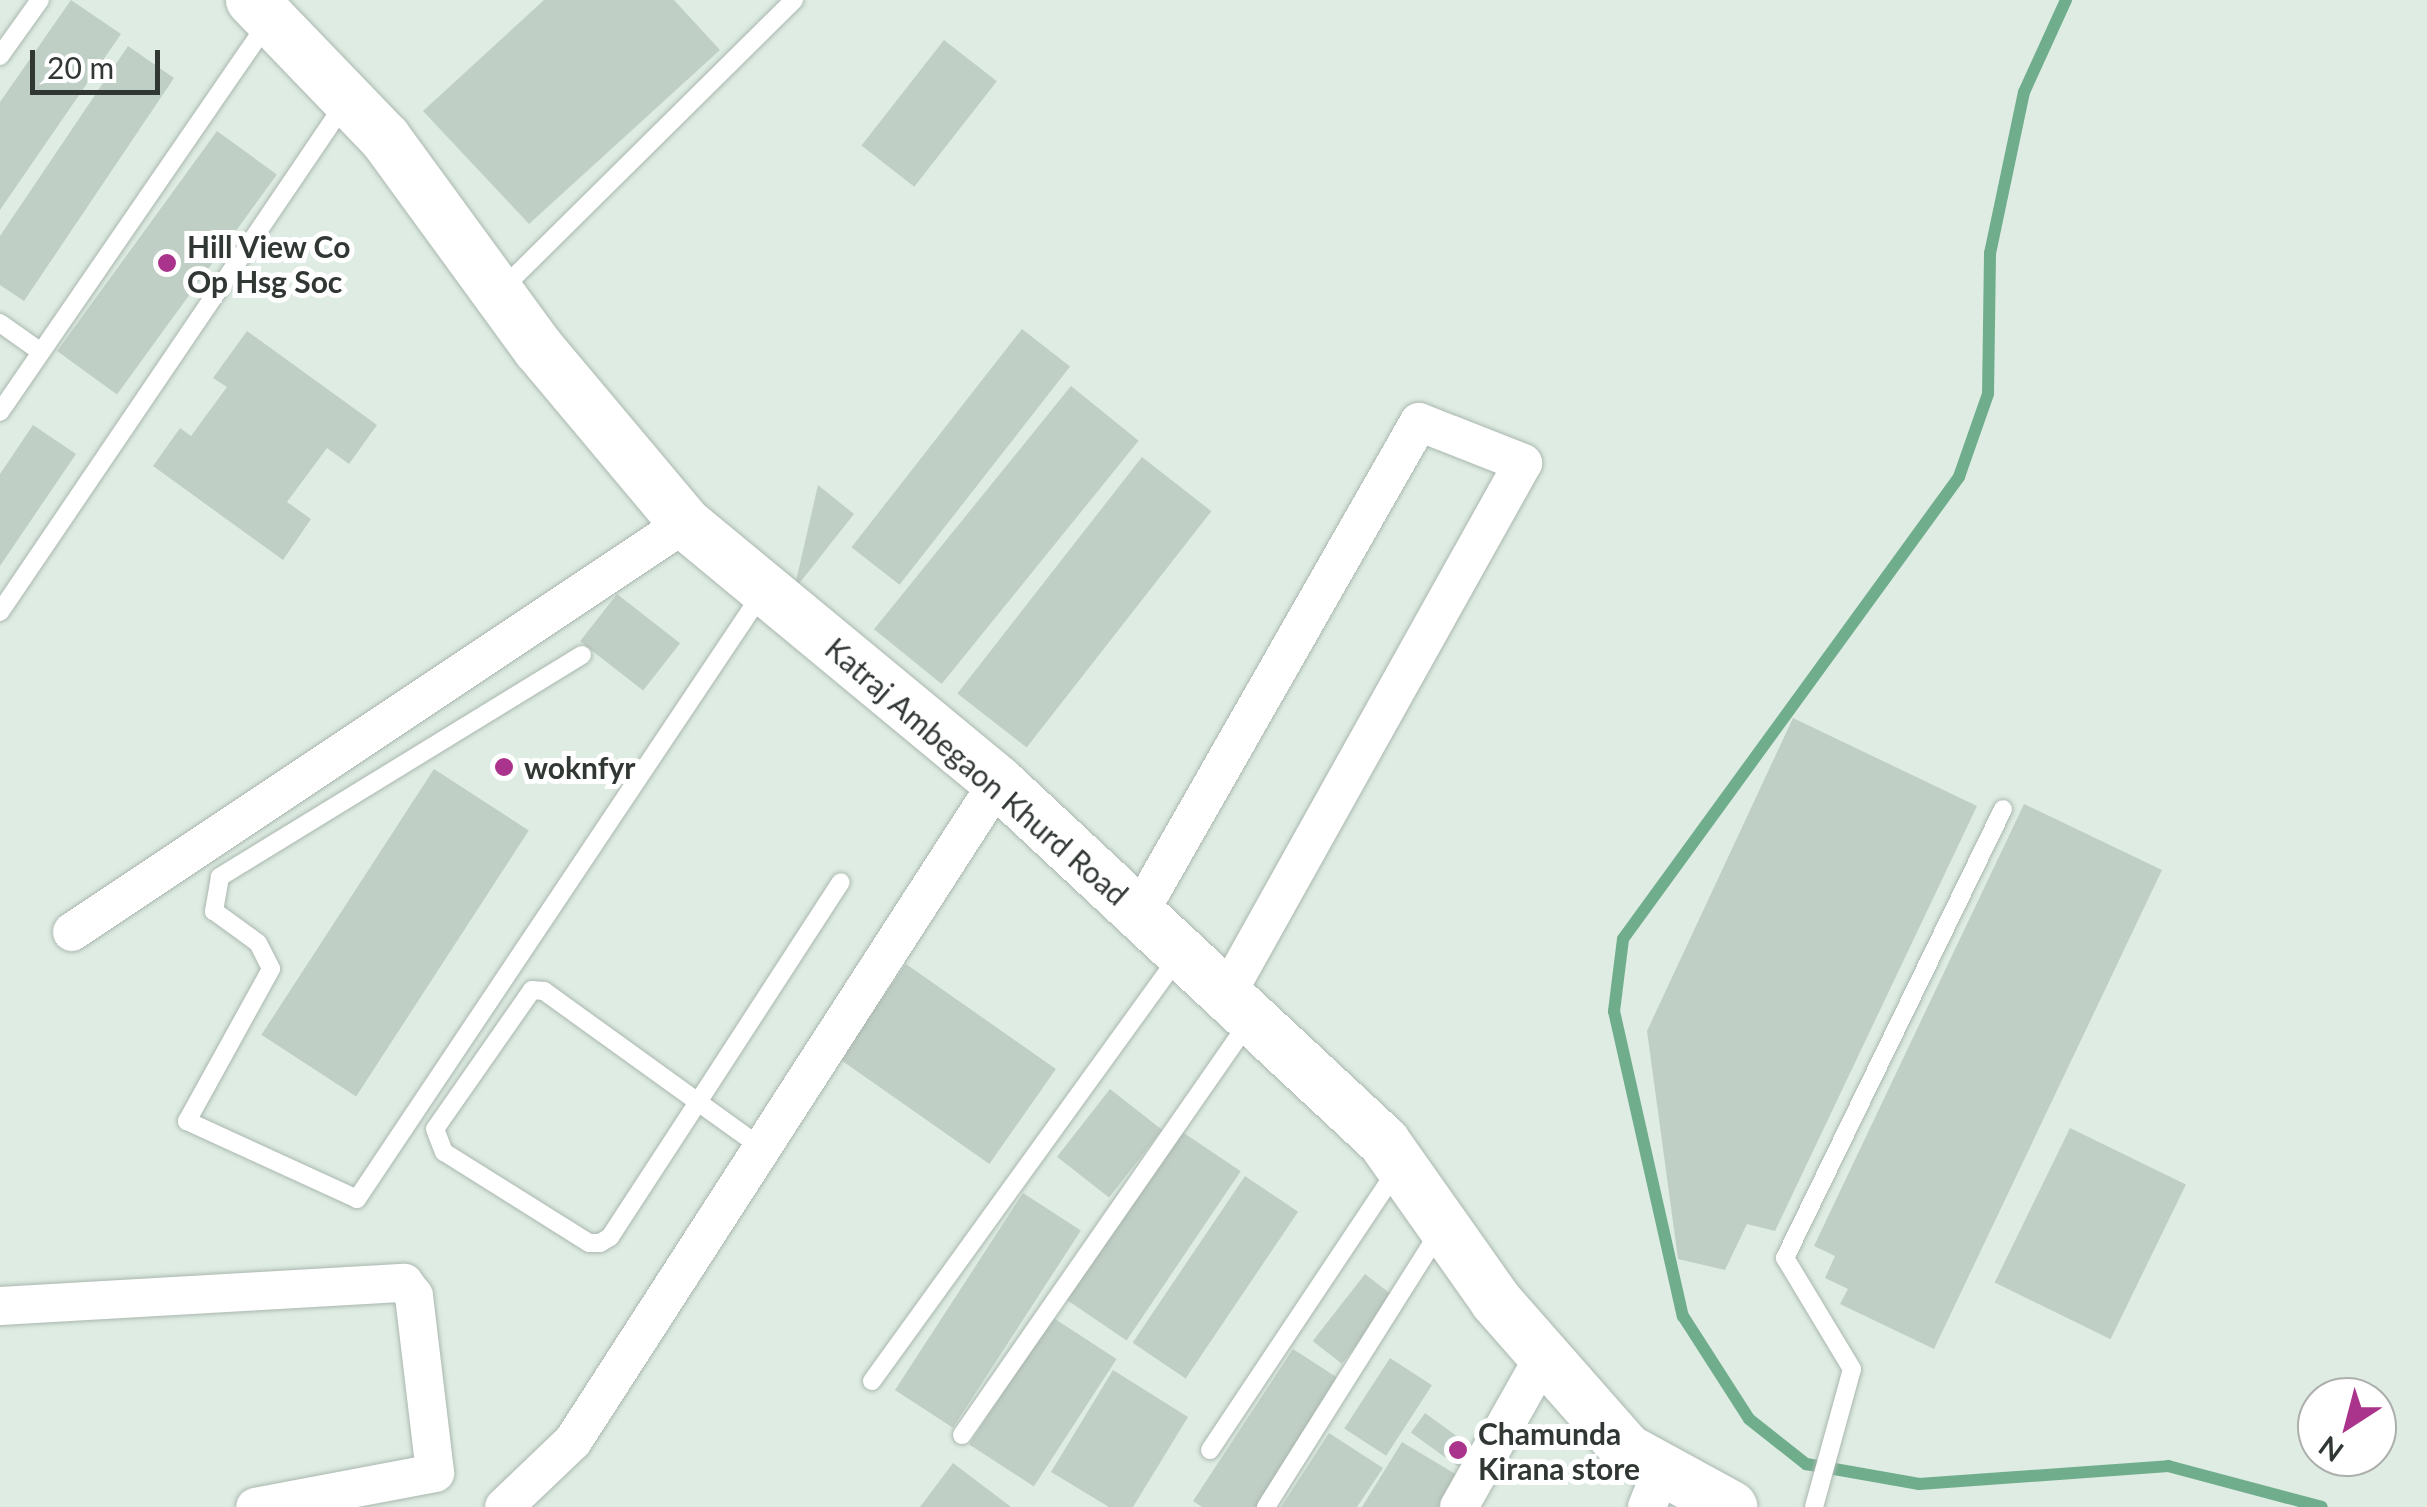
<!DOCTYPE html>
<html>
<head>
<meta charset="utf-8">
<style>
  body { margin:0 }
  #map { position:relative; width:2427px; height:1507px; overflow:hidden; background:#deece3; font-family:Lato,sans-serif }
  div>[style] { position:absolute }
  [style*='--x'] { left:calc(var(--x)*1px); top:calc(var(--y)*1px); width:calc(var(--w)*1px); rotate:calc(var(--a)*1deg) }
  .stream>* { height:12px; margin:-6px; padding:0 6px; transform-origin:6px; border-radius:6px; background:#70ad8c }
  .building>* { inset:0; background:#c0cfc6; transform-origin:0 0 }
  .roads { filter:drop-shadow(0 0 2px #aab7af) drop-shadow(0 0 2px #aab7af) }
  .lane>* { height:18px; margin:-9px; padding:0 9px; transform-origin:9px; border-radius:9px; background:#fff }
  .street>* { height:38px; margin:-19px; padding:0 19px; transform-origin:19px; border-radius:19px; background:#fff }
  .secondary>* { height:52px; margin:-26px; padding:0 26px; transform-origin:26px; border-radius:26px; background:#fff }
  .dots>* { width:28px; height:28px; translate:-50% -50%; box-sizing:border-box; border:5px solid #fff; border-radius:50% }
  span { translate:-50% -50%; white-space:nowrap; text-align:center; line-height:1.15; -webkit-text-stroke:10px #fff; paint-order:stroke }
  .poi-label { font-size:30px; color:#313733; font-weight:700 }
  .left { translate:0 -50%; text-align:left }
  .street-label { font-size:30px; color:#313733 }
  .north { position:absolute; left:2297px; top:1377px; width:100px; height:100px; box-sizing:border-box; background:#fff; border:2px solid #adafad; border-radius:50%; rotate:216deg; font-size:28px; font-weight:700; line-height:40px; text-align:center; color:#313733 }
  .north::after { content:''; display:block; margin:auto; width:35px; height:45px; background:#aa348b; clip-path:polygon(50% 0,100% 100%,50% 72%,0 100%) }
  .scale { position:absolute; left:30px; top:50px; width:130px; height:45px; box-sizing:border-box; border:5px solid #313733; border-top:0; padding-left:12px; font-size:30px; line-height:35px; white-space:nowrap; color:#313733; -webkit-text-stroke:8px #fff; paint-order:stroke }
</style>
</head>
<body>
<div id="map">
  <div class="stream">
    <i style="--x:2066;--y:0;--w:101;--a:114.5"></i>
    <i style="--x:2024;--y:92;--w:165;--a:101.9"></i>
    <i style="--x:1990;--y:253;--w:141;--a:90.8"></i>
    <i style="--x:1988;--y:394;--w:88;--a:109.3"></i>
    <i style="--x:1959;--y:477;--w:571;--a:126.03"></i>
    <i style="--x:1623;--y:939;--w:73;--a:97.1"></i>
    <i style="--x:1614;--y:1011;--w:313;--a:77.3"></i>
    <i style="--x:1683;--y:1316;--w:122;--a:57.3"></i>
    <i style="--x:1749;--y:1419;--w:73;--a:38.3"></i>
    <i style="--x:1806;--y:1464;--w:115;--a:10"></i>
    <i style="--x:1919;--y:1484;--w:250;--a:-4.1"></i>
    <i style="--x:2168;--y:1466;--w:159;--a:14.9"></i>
  </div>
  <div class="building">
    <i style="clip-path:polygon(71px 0,121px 34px,0 210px,0 102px)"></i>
    <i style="clip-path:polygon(544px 0,674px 0,720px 50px,529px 224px,423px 111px)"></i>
    <i style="left:944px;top:40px;width:67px;height:134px;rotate:38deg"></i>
    <i style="clip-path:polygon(128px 46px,174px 78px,24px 301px,0 285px,0 236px)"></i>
    <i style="left:217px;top:131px;width:74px;height:272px;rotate:36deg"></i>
    <i style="left:1022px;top:329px;width:61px;height:277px;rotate:38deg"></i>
    <i style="clip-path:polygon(247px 331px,377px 425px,349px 464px,327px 448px,287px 502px,311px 519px,283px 560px,153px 466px,180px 428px,191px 436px,227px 387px,213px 378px)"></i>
    <i style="left:1071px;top:386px;width:87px;height:313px;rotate:39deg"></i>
    <i style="clip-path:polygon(33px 425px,76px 454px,0 566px,0 474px)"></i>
    <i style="left:1142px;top:457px;width:88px;height:300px;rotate:38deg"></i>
    <i style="clip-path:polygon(818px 485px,854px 514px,794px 590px)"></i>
    <i style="left:617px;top:594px;width:80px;height:60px;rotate:38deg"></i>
    <i style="clip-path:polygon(1793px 718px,1977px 806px,1775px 1231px,1747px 1224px,1725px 1270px,1678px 1259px,1647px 1031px)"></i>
    <i style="left:434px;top:769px;width:113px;height:317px;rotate:33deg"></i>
    <i style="clip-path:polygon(2024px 804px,2162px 870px,1934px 1349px,1840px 1304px,1848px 1289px,1825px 1278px,1835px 1256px,1814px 1246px)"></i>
    <i style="left:906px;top:964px;width:183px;height:116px;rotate:35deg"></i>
    <i style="left:1110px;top:1089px;width:66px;height:86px;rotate:38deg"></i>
    <i style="left:2070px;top:1128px;width:129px;height:172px;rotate:26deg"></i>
    <i style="left:1181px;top:1131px;width:72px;height:204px;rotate:34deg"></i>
    <i style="left:1245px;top:1176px;width:64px;height:201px;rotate:34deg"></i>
    <i style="left:1023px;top:1193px;width:69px;height:235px;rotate:33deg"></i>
    <i style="left:1365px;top:1274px;width:37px;height:85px;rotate:38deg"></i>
    <i style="left:1052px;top:1317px;width:77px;height:152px;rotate:33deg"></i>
    <i style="clip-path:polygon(1293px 1349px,1341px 1380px,1259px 1507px,1202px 1507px,1193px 1501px)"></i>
    <i style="left:1390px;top:1358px;width:50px;height:84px;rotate:33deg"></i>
    <i style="clip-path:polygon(1113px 1370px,1188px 1417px,1133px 1507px,1109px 1507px,1051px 1472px)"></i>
    <i style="left:1425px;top:1413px;width:70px;height:24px;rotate:36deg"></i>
    <i style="clip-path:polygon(1329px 1433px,1383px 1468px,1357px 1507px,1281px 1507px)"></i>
    <i style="clip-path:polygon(1402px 1442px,1467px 1481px,1451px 1507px,1362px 1507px)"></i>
    <i style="clip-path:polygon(953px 1463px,1011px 1507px,920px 1507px)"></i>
  </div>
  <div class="roads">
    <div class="lane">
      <i style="--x:0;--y:56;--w:69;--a:-54.5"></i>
      <i style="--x:502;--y:289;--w:411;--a:-44.7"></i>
      <i style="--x:0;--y:323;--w:50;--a:35.3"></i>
      <i style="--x:0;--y:412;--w:475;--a:-55.5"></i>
      <i style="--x:0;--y:612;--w:615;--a:-55.87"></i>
      <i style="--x:582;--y:655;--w:425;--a:148.5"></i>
      <i style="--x:220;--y:877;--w:35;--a:100"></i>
      <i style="--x:214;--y:911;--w:54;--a:36"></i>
      <i style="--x:258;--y:943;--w:29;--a:63"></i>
      <i style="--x:271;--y:969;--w:174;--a:118.9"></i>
      <i style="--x:187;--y:1121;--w:187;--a:24.6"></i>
      <i style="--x:357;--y:1199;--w:729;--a:-56.24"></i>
      <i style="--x:762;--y:1148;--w:79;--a:-144.3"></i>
      <i style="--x:698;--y:1102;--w:190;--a:-144.2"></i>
      <i style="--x:544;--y:991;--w:12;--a:-175"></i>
      <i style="--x:532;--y:990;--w:169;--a:124.9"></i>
      <i style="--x:435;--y:1129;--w:25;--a:69"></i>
      <i style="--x:444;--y:1152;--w:171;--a:32.1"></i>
      <i style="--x:589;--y:1243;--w:11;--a:0"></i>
      <i style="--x:600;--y:1243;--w:12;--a:-31"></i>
      <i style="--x:610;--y:1237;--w:161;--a:-56.9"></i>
      <i style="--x:698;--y:1102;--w:262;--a:-57"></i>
      <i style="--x:872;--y:1381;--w:524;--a:-54.16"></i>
      <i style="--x:962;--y:1435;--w:502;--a:-55.23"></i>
      <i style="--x:1210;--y:1450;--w:337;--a:-56.3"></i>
      <i style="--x:1266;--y:1507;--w:326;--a:-57.8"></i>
      <i style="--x:1814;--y:1507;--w:143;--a:-74.6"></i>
      <i style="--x:1852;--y:1369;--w:130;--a:-121.1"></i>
      <i style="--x:1785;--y:1258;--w:499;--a:-64.1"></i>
    </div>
    <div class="street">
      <i style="--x:1139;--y:913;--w:565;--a:-60.31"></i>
      <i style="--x:1419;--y:422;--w:112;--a:21.5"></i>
      <i style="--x:1523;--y:463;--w:609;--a:119.17"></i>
      <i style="--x:72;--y:932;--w:737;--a:-33.71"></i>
      <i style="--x:0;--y:1306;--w:405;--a:-3.3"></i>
      <i style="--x:404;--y:1283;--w:16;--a:52"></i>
      <i style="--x:414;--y:1296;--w:178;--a:83.2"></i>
      <i style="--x:435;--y:1473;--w:183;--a:169.3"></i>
      <i style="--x:504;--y:1507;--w:95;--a:-43.7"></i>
      <i style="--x:573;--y:1441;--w:784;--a:-57.18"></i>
      <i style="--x:1459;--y:1507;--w:173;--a:-60.6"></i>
      <i style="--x:1647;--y:1507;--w:41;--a:-68.5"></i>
    </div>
    <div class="secondary">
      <i style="--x:252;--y:0;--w:192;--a:46.1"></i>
      <i style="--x:385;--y:138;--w:261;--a:53.9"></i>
      <i style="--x:539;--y:349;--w:227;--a:50"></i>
      <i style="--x:685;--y:523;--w:406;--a:39.6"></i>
      <i style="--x:998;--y:782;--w:528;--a:43"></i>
      <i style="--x:1384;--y:1142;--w:194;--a:54.8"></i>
      <i style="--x:1496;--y:1301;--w:198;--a:48.7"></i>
      <i style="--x:1627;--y:1450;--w:119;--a:28.7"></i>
    </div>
  </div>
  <div class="dots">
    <i style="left:167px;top:263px;background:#aa348b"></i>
    <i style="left:504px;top:767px;background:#aa348b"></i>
    <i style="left:1458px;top:1450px;background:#aa348b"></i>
  </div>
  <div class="poi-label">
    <span class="left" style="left:187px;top:263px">Hill View Co<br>Op Hsg Soc</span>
    <span class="left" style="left:524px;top:767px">woknfyr</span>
    <span class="left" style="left:1478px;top:1450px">Chamunda<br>Kirana store</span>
  </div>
  <div class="street-label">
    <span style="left:977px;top:771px;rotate:41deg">Katraj Ambegaon Khurd Road</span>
  </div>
  <div class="north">N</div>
  <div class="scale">20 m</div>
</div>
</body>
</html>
